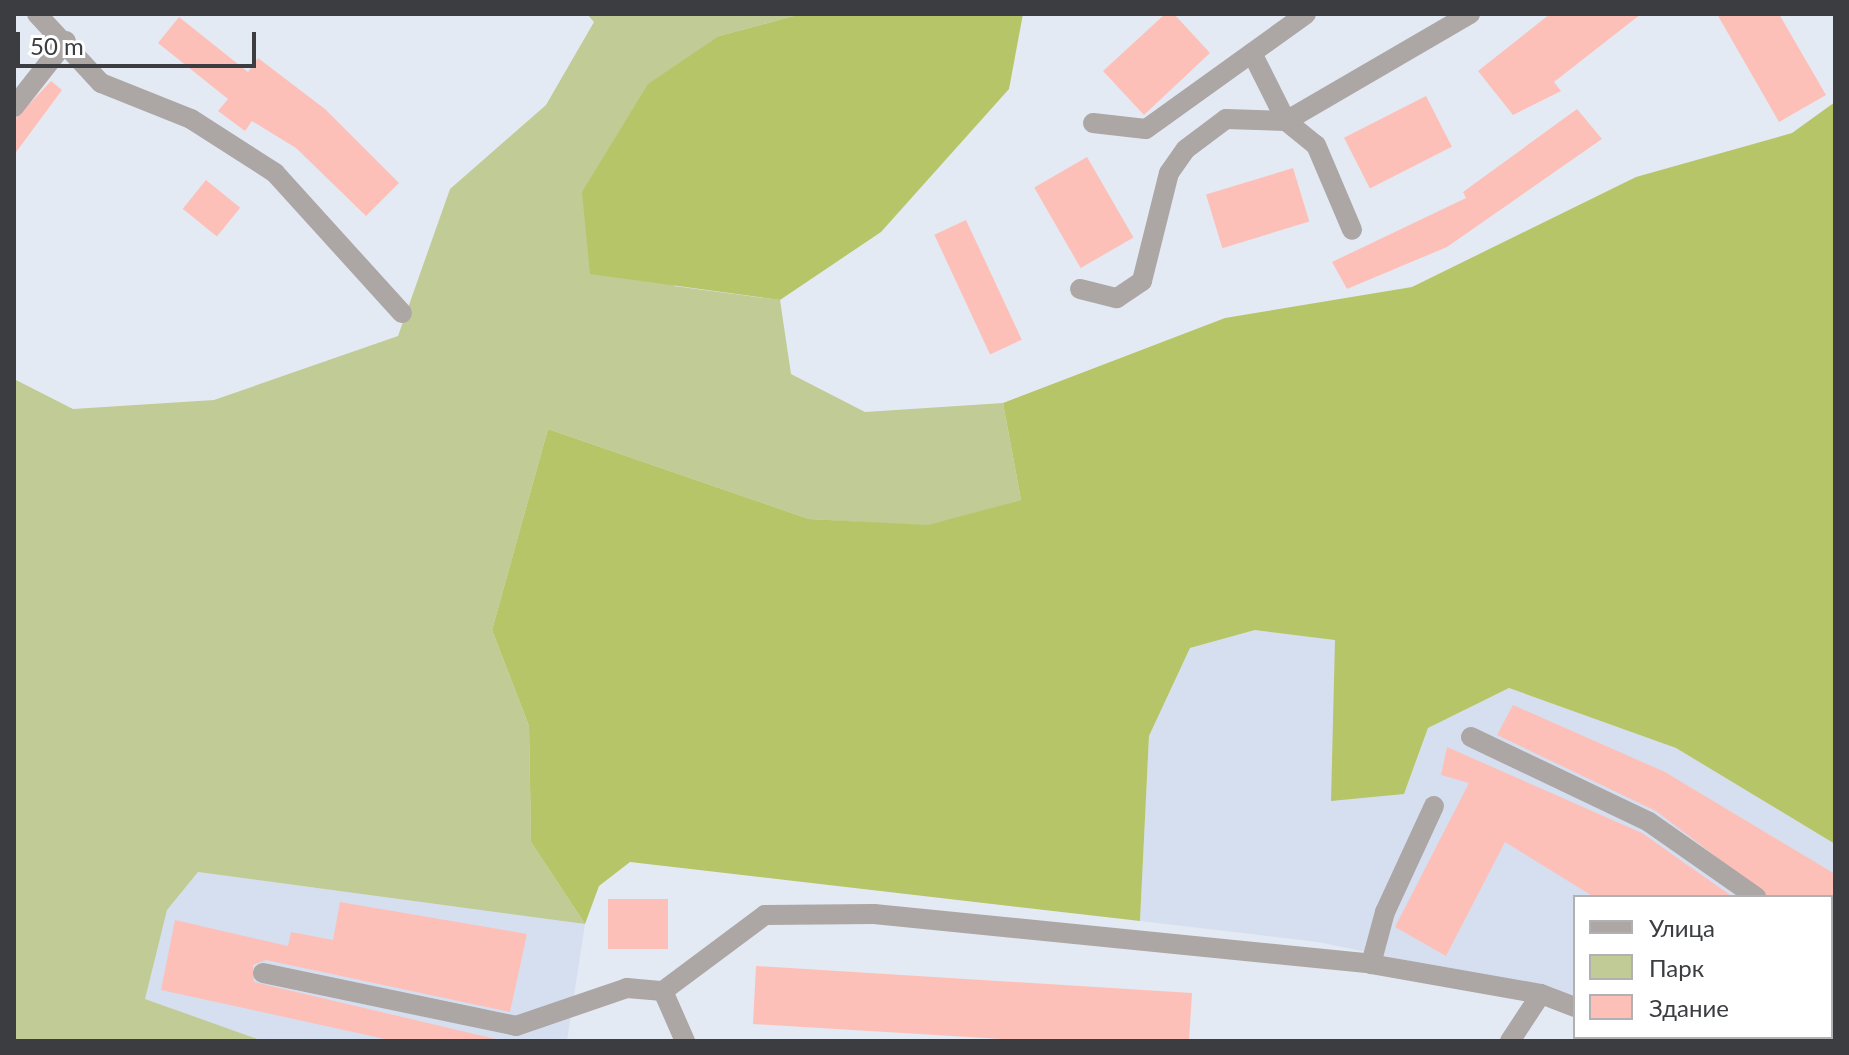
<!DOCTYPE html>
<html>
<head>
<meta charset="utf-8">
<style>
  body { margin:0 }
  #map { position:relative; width:1849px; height:1055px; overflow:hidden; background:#e4eaf4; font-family:Lato,sans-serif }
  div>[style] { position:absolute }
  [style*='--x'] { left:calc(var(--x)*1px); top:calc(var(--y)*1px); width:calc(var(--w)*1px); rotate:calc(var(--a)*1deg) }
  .built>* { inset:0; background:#d6dfef }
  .green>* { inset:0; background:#c1cb95 }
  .forest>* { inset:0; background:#b7c569 }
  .building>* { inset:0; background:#fdc0b8; transform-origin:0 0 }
  .minor>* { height:20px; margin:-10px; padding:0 10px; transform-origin:10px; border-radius:10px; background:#aca6a5 }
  span { translate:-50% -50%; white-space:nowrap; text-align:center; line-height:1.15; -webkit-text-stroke:8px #fff; paint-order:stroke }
  .frame { position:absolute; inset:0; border:16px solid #3b3d41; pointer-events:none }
  .legend { position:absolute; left:1573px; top:895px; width:260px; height:144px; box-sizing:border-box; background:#fff; border:2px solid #b1b1b3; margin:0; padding:10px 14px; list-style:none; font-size:24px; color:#3b3d41 }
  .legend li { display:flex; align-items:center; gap:16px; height:40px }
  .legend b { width:40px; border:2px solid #b1b1b3 }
  .scale { position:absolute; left:16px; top:32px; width:240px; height:36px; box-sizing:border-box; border:4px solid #3b3d41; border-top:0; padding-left:10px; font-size:24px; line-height:28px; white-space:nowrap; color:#3b3d41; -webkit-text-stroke:6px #fff; paint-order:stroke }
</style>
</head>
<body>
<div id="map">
  <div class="built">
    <i style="clip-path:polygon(1255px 630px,1335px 639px,1404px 794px,1428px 728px,1509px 688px,1676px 748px,1835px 844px,1835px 1041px,1655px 1037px,1831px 1037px,1831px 897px,1575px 897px,1575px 995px,1318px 942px,1140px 921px,1149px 736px,1190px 648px)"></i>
    <i style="clip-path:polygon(198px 872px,585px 924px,567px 1041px,263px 1041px,144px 999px,167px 910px)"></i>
  </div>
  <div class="green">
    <i style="clip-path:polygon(587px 14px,801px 14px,719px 36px,674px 286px,780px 300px,791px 374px,865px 412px,1003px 403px,1021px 500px,928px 526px,809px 519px,548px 429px,492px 630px,529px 726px,531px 842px,585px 924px,198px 872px,167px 910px,145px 999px,263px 1041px,14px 1041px,14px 379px,73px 409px,214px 400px,398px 336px,450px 189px,546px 105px,594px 22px)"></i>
  </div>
  <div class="forest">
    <i style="clip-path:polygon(801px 14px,1023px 14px,1009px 89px,881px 232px,780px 300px,590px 274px,582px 192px,648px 84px,719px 36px)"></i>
    <i style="clip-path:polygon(1835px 102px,1835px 844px,1676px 748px,1509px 688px,1428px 728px,1404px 794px,1331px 801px,1335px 640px,1255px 630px,1190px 648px,1149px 736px,1140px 921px,630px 862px,599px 886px,585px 924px,531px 842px,529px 726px,492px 630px,548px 429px,809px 519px,928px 525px,1021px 500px,1003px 403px,1225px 318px,1412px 287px,1636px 177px,1792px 133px)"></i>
  </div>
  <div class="building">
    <i style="clip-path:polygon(1165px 14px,1174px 14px,1210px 53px,1144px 115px,1103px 71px)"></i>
    <i style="clip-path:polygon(1550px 14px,1641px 14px,1554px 82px,1561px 91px,1513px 115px,1478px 71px)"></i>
    <i style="clip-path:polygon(1717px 14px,1779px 14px,1826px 95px,1779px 122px)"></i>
    <i style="clip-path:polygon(179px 17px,248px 72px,258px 58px,325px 109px,399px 183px,366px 216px,296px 148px,252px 121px,245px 131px,218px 111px,228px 99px,158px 43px)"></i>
    <i style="clip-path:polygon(51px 81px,62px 90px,14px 155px,14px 120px)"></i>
    <i style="left:1426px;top:96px;width:57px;height:92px;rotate:63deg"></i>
    <i style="clip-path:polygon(1577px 109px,1602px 139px,1447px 247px,1347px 289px,1332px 262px,1466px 198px,1463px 192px)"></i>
    <i style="left:1087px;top:157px;width:93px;height:61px;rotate:60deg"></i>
    <i style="left:1293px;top:168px;width:56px;height:91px;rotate:73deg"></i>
    <i style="left:206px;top:180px;width:44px;height:37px;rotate:39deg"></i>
    <i style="left:966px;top:220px;width:132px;height:35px;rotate:65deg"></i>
    <i style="clip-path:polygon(1513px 705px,1665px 772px,1835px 874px,1835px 897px,1769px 897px,1656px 811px,1497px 735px)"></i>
    <i style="clip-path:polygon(1447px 747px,1642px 833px,1733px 897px,1594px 897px,1505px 842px,1446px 956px,1395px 927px,1469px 783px,1441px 775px)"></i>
    <i style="left:608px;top:899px;width:60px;height:50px"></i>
    <i style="clip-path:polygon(340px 902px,527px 934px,510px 1012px,266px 960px,253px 965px,254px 982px,504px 1041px,394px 1041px,161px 990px,175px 920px,288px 946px,291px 932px,333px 940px)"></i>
    <i style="clip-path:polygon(756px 966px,1192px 993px,1189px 1041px,1036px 1041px,753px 1024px)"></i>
  </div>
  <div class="minor">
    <i style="--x:37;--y:14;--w:94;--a:47.2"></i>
    <i style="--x:101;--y:83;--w:97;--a:21.8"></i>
    <i style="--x:191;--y:119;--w:100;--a:32.7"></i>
    <i style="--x:275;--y:173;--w:189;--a:47.8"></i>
    <i style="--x:1252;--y:53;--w:76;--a:63.4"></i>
    <i style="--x:1286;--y:121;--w:38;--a:39"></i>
    <i style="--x:1316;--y:145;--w:92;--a:67"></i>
    <i style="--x:14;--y:107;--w:84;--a:-51.8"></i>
    <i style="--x:1093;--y:123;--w:53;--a:6.5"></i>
    <i style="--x:1146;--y:129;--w:197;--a:-35.7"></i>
    <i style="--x:1080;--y:289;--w:38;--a:14"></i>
    <i style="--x:1117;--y:298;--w:30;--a:-34"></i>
    <i style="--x:1142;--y:281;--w:111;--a:-76"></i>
    <i style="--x:1169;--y:173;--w:29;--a:-55"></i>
    <i style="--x:1186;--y:149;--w:50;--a:-36.9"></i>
    <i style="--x:1226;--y:119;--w:60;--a:1.9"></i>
    <i style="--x:1286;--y:121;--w:213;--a:-30.2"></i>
    <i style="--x:1471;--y:737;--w:197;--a:25.5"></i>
    <i style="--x:1649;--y:822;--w:131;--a:35"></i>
    <i style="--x:1434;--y:806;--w:117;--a:114.8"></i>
    <i style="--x:1385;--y:912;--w:54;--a:105.1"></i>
    <i style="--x:1371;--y:964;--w:173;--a:10"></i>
    <i style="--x:1541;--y:994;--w:36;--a:21"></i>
    <i style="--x:1831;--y:945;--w:4;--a:27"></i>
    <i style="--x:263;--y:973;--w:258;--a:11.8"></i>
    <i style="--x:516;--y:1026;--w:117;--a:-18.9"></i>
    <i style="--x:627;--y:988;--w:36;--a:5"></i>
    <i style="--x:663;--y:991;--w:55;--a:66.3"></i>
    <i style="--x:663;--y:991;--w:127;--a:-36.7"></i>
    <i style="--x:765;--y:915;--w:109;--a:-0.5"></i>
    <i style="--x:874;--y:914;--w:500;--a:5.7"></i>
    <i style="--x:1650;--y:1037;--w:11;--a:22"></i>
    <i style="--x:1510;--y:1041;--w:56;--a:-56.6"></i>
  </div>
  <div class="frame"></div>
  <ul class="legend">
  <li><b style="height:10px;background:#aca6a5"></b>Улица</li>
  <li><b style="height:22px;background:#c1cb95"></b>Парк</li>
  <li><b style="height:22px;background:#fdc0b8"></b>Здание</li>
  </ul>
  <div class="scale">50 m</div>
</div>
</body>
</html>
